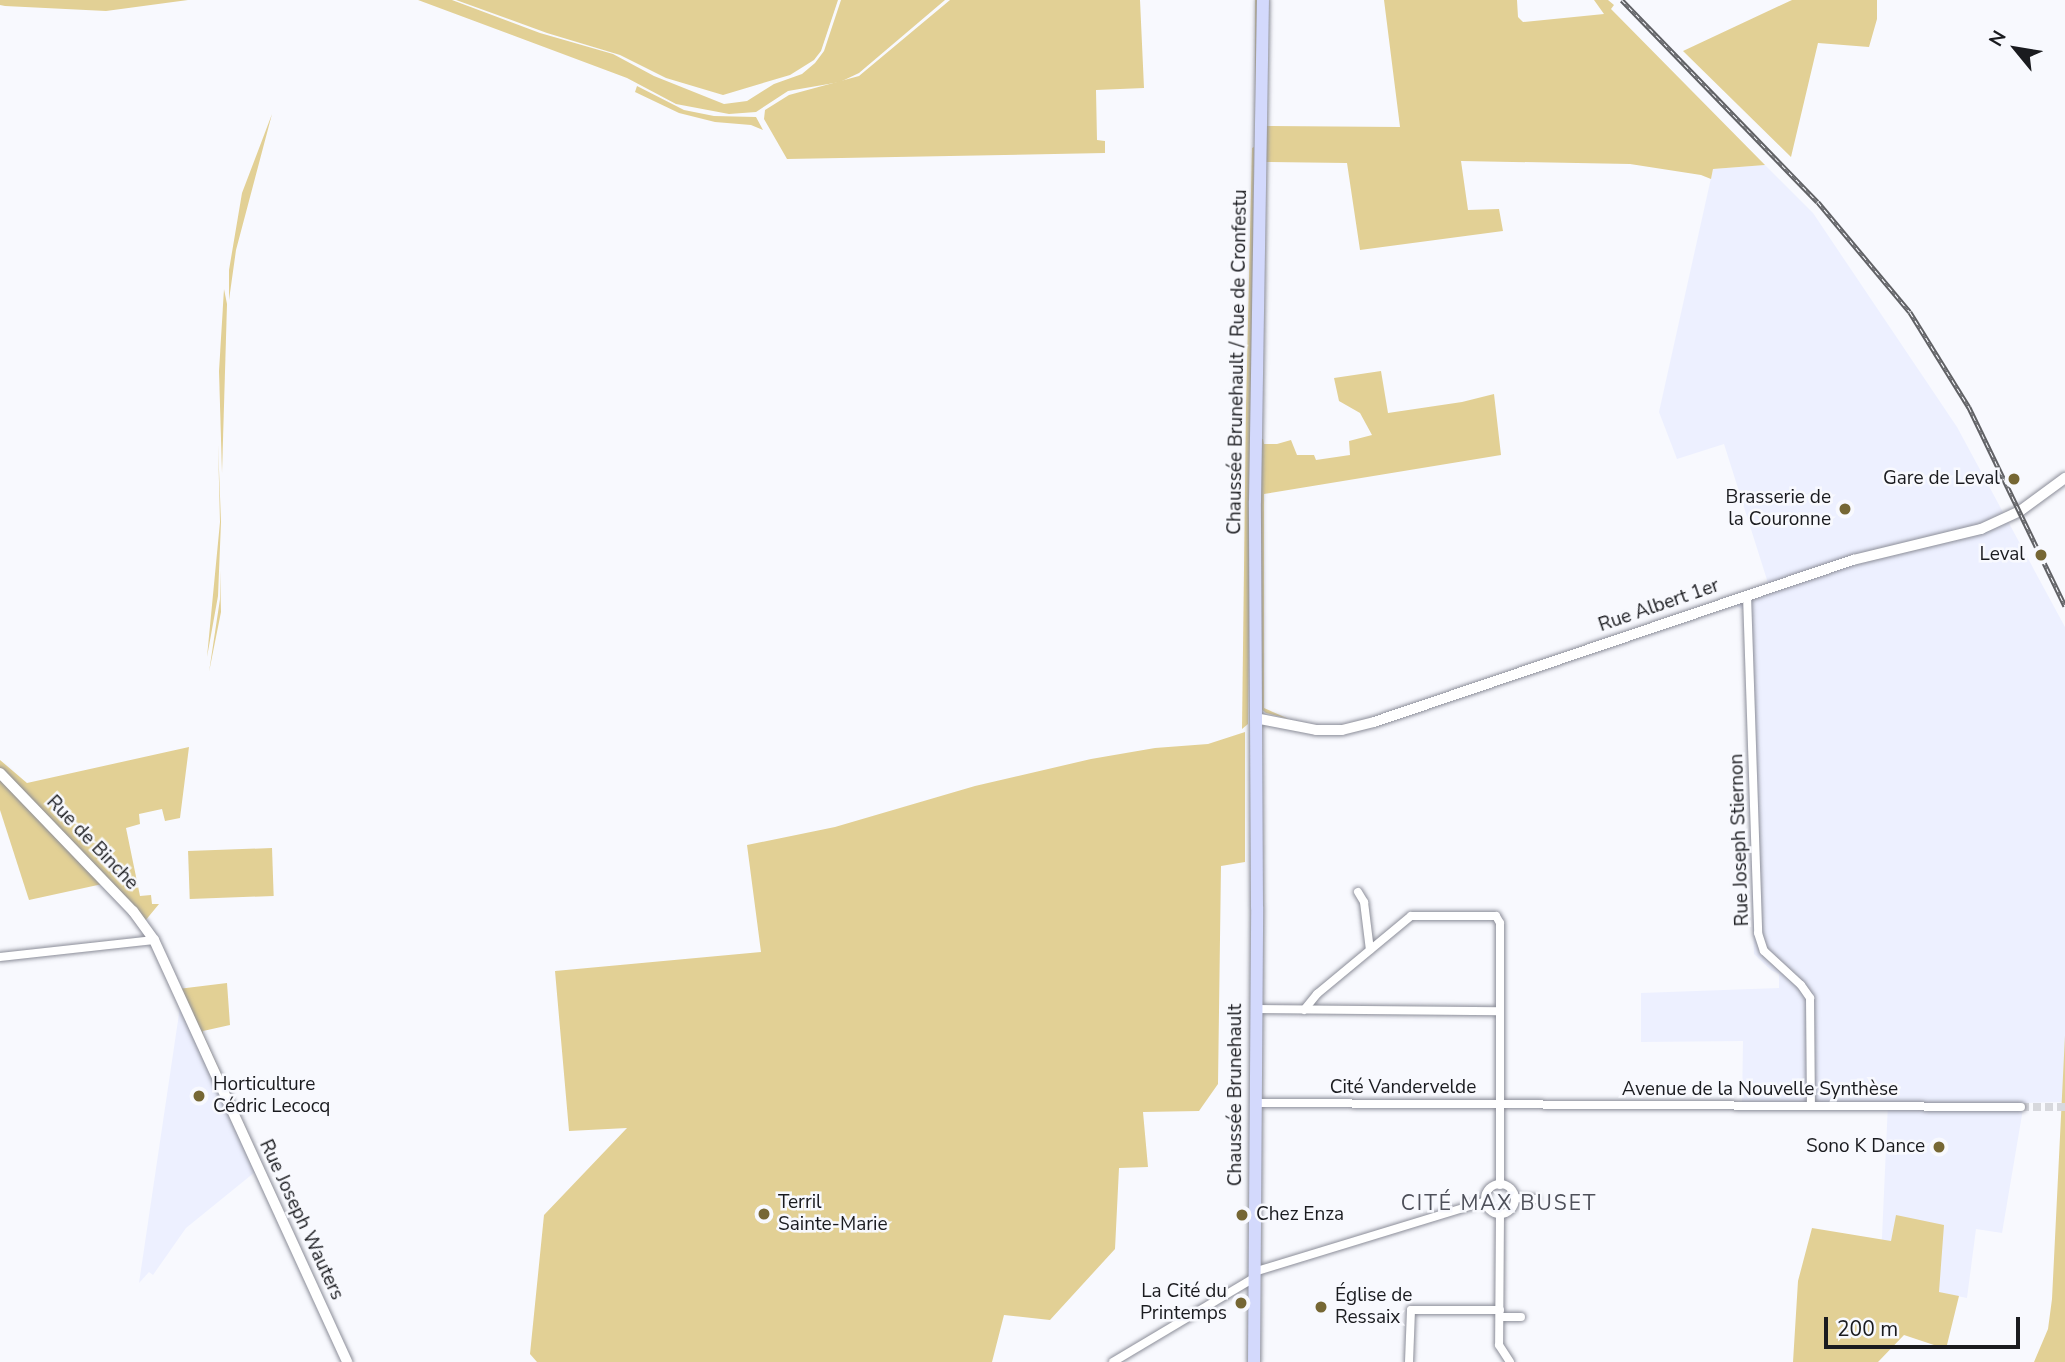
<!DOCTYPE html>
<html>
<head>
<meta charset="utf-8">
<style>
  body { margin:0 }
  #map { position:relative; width:2065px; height:1362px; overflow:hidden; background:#f8f9fe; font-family:"Nunito Sans",sans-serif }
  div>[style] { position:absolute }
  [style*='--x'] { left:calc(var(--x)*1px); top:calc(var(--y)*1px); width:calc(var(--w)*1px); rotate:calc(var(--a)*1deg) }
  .built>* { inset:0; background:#edf0ff }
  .green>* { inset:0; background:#e2d095; transform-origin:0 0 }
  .minor-tunnel>* { height:8px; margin-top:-4px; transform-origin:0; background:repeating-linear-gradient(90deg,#d7d8dd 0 8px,transparent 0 12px) }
  .roads { filter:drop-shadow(0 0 2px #8b8d98) drop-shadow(0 0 2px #8b8d98) }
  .minor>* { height:8px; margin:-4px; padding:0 4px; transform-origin:4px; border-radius:4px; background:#fff }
  .minor>.ring { margin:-4px; padding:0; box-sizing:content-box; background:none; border:8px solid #fff; border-radius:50% }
  .tertiary>* { height:10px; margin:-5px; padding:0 5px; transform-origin:5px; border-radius:5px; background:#fff }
  .primary>* { height:12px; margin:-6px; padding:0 6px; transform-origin:6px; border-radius:6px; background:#d3d9fc }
  .rail>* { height:4.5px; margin-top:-2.25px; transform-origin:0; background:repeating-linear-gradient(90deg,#f8f9fe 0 5px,#606165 0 10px); box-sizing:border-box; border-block:2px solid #606165 }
  .dots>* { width:19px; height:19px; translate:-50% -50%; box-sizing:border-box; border:4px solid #f8f9fe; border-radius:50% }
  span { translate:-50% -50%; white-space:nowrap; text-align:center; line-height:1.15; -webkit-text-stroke:5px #f8f9fe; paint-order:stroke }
  .street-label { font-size:19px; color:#1a1b1f }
  .poi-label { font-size:19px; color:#1a1b1f }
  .right { translate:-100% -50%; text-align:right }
  .left { translate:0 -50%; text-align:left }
  .neighbourhood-label { font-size:21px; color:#4e505a; letter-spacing:2px }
  .north { position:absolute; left:1981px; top:14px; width:70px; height:70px; -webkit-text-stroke:5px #f8f9fe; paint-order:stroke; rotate:300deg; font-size:19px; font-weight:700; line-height:28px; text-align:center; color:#1a1b1f }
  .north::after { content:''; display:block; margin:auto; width:24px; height:32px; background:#1a1b1f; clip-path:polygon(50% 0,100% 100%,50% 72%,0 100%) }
  .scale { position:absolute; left:1824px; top:1317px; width:196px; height:32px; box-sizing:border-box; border:4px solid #1a1b1f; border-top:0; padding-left:9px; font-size:21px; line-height:24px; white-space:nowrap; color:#1a1b1f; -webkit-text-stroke:5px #f8f9fe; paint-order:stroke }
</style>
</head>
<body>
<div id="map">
  <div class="built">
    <i style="clip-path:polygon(1765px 165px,1813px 213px,1957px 427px,2065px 627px,2065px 1102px,2024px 1103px,2002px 1233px,1976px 1229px,1967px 1298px,1877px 1280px,1882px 1237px,1888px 1103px,1742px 1104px,1743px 1041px,1641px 1042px,1641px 993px,1779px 988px,1779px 974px,1771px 970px,1754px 954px,1744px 610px,1733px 604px,1724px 607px,1724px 599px,1768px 583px,1724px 444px,1677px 459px,1659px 412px,1713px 169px)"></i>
    <i style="clip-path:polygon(180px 1007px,255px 1172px,186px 1228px,153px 1275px,149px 1272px,139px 1283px)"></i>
  </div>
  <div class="green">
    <i style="clip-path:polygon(0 0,188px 0,106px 11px,5px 6px,0 5px)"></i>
    <i style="clip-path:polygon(418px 0,452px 0,540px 33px,613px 54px,654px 76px,724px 104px,747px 101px,774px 84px,802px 74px,815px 63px,824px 51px,841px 0,945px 0,859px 73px,840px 82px,788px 91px,756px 112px,729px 114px,676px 104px,627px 78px)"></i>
    <i style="clip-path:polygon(456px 0,838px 0,821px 51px,814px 60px,790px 75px,723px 95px,666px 78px,620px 55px,547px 33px)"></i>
    <i style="clip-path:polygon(950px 0,1140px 0,1144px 88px,1096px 90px,1097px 140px,1105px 141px,1105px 153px,787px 159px,764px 119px,765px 110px,789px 95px,859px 76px)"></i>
    <i style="left:1255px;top:0;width:2px;height:138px"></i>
    <i style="clip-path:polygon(1384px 0,1517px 0,1518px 17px,1523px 22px,1604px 14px,1594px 0,1608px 0,1614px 5px,1611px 9px,1765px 165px,1713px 169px,1711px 179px,1701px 175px,1630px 164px,1461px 161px,1468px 210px,1499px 209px,1503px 231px,1360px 250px,1347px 163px,1265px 162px,1266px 126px,1400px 127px)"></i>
    <i style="clip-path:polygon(1792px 0,1877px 0,1877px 19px,1869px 47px,1818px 43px,1791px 157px,1683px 51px)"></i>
    <i style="clip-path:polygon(637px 86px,684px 110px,714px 116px,756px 117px,763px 130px,751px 125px,715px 122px,679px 113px,635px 92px)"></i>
    <i style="clip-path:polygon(272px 114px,236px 250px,229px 300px,229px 270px,242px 193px)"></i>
    <i style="clip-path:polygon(1254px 147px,1248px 724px,1242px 729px,1246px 409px,1252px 148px)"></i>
    <i style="clip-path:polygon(224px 289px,227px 304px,222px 473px,219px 371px)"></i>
    <i style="clip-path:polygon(1381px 371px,1388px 413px,1462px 402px,1494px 394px,1501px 455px,1264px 494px,1264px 708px,1289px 719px,1266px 713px,1260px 708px,1259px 439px,1263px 439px,1264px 444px,1277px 444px,1291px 440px,1297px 455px,1314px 455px,1316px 460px,1350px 455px,1349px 441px,1372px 435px,1360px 413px,1339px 401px,1334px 378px)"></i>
    <i style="clip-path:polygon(218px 443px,221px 522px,218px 596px,207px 657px,220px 522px)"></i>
    <i style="clip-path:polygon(220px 570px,221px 612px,209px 672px,220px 599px)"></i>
    <i style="clip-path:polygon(1245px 732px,1245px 862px,1221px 866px,1218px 1084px,1199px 1111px,1143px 1112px,1148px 1167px,1119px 1168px,1115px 1249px,1050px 1320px,1004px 1315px,992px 1362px,537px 1362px,530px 1354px,544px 1215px,627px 1128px,569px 1131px,555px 971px,761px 952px,747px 845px,835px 827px,975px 786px,1091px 759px,1155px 748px,1208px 744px)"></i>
    <i style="clip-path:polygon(189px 747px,180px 818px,165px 821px,162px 809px,139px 814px,140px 824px,126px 828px,140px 896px,151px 895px,152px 904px,159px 904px,145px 921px,0 769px,0 760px,27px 783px)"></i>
    <i style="clip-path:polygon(6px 780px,107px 883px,29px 900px,0 810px,0 781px)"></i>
    <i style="left:272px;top:848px;width:48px;height:84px;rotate:88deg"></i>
    <i style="clip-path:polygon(227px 983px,230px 1025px,203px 1031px,203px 1034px,352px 1362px,178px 989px)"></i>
    <i style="clip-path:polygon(2065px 1035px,2065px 1362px,2034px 1362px,2048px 1329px,2052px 1299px)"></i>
    <i style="clip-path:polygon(1896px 1215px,1944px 1225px,1939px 1292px,1959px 1296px,1946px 1349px,1904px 1335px,1878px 1362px,1793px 1362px,1798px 1281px,1812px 1228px,1891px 1241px)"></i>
  </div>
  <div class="minor-tunnel">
    <i style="--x:2021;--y:1107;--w:44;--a:0"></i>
  </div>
  <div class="roads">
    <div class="minor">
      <i style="--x:1747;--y:595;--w:338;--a:88.1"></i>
      <i style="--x:1758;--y:933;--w:19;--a:72"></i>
      <i style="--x:1764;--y:951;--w:50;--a:42.6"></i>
      <i style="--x:1801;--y:985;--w:16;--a:55"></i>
      <i style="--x:1810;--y:998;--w:108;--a:89.5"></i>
      <i style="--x:1358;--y:892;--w:12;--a:59"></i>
      <i style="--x:1364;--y:902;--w:48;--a:82.9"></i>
      <i style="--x:0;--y:957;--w:155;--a:-6.3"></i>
      <i style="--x:1255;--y:1009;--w:245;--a:0.5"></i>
      <i style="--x:1304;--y:1010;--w:21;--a:-51"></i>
      <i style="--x:1317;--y:994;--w:122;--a:-39.7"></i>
      <i style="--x:1411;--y:916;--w:85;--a:0"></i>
      <i style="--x:1496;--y:916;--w:8;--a:60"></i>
      <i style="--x:1500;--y:923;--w:262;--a:90"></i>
      <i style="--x:1254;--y:1103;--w:767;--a:0.3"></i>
      <i class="ring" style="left:1485px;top:1184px;width:22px;height:22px"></i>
      <i style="--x:1515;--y:1198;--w:21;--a:3"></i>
      <i style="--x:1500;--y:1214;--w:131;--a:90.4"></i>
      <i style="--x:1499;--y:1345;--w:20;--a:57"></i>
      <i style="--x:1254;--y:1272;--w:243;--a:-17"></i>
      <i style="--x:1500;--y:1317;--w:21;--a:0"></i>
      <i style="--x:1113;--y:1362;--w:164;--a:-30.8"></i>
      <i style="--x:1409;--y:1362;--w:52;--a:-87.8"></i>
      <i style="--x:1411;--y:1310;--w:89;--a:0"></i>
    </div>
    <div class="tertiary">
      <i style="--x:1255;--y:718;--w:62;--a:11.1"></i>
      <i style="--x:1316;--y:730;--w:26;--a:0"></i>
      <i style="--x:1342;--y:730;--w:33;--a:-14"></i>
      <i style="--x:1374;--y:722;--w:506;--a:-18.69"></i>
      <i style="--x:1853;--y:560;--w:132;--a:-13.6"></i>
      <i style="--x:1981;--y:529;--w:43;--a:-24.8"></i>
      <i style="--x:2020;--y:511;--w:56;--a:-36.3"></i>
      <i style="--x:0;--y:773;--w:192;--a:46.1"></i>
      <i style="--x:133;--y:911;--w:36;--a:54"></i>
      <i style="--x:154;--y:940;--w:464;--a:65.4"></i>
    </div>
    <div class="primary">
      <i style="--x:1254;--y:1362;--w:455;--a:-89.6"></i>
      <i style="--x:1257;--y:907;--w:406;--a:-90.3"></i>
      <i style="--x:1255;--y:501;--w:501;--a:-89.09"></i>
    </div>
  </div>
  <div class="rail">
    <i style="--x:1622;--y:0;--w:281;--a:45.9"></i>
    <i style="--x:1818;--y:202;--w:143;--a:50.1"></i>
    <i style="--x:1910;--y:312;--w:112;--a:58.2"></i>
    <i style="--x:1969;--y:407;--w:221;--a:64.2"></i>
  </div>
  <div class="dots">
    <i style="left:2014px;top:479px;background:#766734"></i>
    <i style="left:1845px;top:509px;background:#766734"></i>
    <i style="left:2041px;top:555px;background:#766734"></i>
    <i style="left:199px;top:1096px;background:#766734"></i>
    <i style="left:1939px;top:1147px;background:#766734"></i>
    <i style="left:764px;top:1214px;background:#766734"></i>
    <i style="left:1242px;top:1215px;background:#766734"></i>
    <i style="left:1241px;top:1303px;background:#766734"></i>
    <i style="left:1321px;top:1307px;background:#766734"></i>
  </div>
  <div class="street-label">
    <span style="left:1238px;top:362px;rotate:-89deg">Chaussée Brunehault / Rue de Cronfestu</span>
    <span style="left:1659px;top:606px;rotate:-19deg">Rue Albert 1er</span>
    <span style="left:1740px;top:840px;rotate:-92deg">Rue Joseph Stiernon</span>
    <span style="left:92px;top:843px;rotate:46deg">Rue de Binche</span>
    <span style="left:1403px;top:1088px">Cité Vandervelde</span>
    <span style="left:1760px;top:1090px">Avenue de la Nouvelle Synthèse</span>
    <span style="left:1236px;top:1095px;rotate:-90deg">Chaussée Brunehault</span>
    <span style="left:301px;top:1220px;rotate:65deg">Rue Joseph Wauters</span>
  </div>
  <div class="poi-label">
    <span class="right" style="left:2000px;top:479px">Gare de Leval</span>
    <span class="right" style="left:1831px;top:509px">Brasserie de<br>la Couronne</span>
    <span class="right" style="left:2025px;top:555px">Leval</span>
    <span class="left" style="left:213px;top:1096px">Horticulture<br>Cédric Lecocq</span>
    <span class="right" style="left:1925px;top:1147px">Sono K Dance</span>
    <span class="left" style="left:778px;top:1214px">Terril<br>Sainte-Marie</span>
    <span class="left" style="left:1256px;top:1215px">Chez Enza</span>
    <span class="right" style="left:1227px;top:1303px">La Cité du<br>Printemps</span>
    <span class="left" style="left:1335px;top:1307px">Église de<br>Ressaix</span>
  </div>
  <div class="neighbourhood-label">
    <span style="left:1499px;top:1203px">CITÉ MAX BUSET</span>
  </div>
  <div class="north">N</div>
  <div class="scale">200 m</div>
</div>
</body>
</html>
